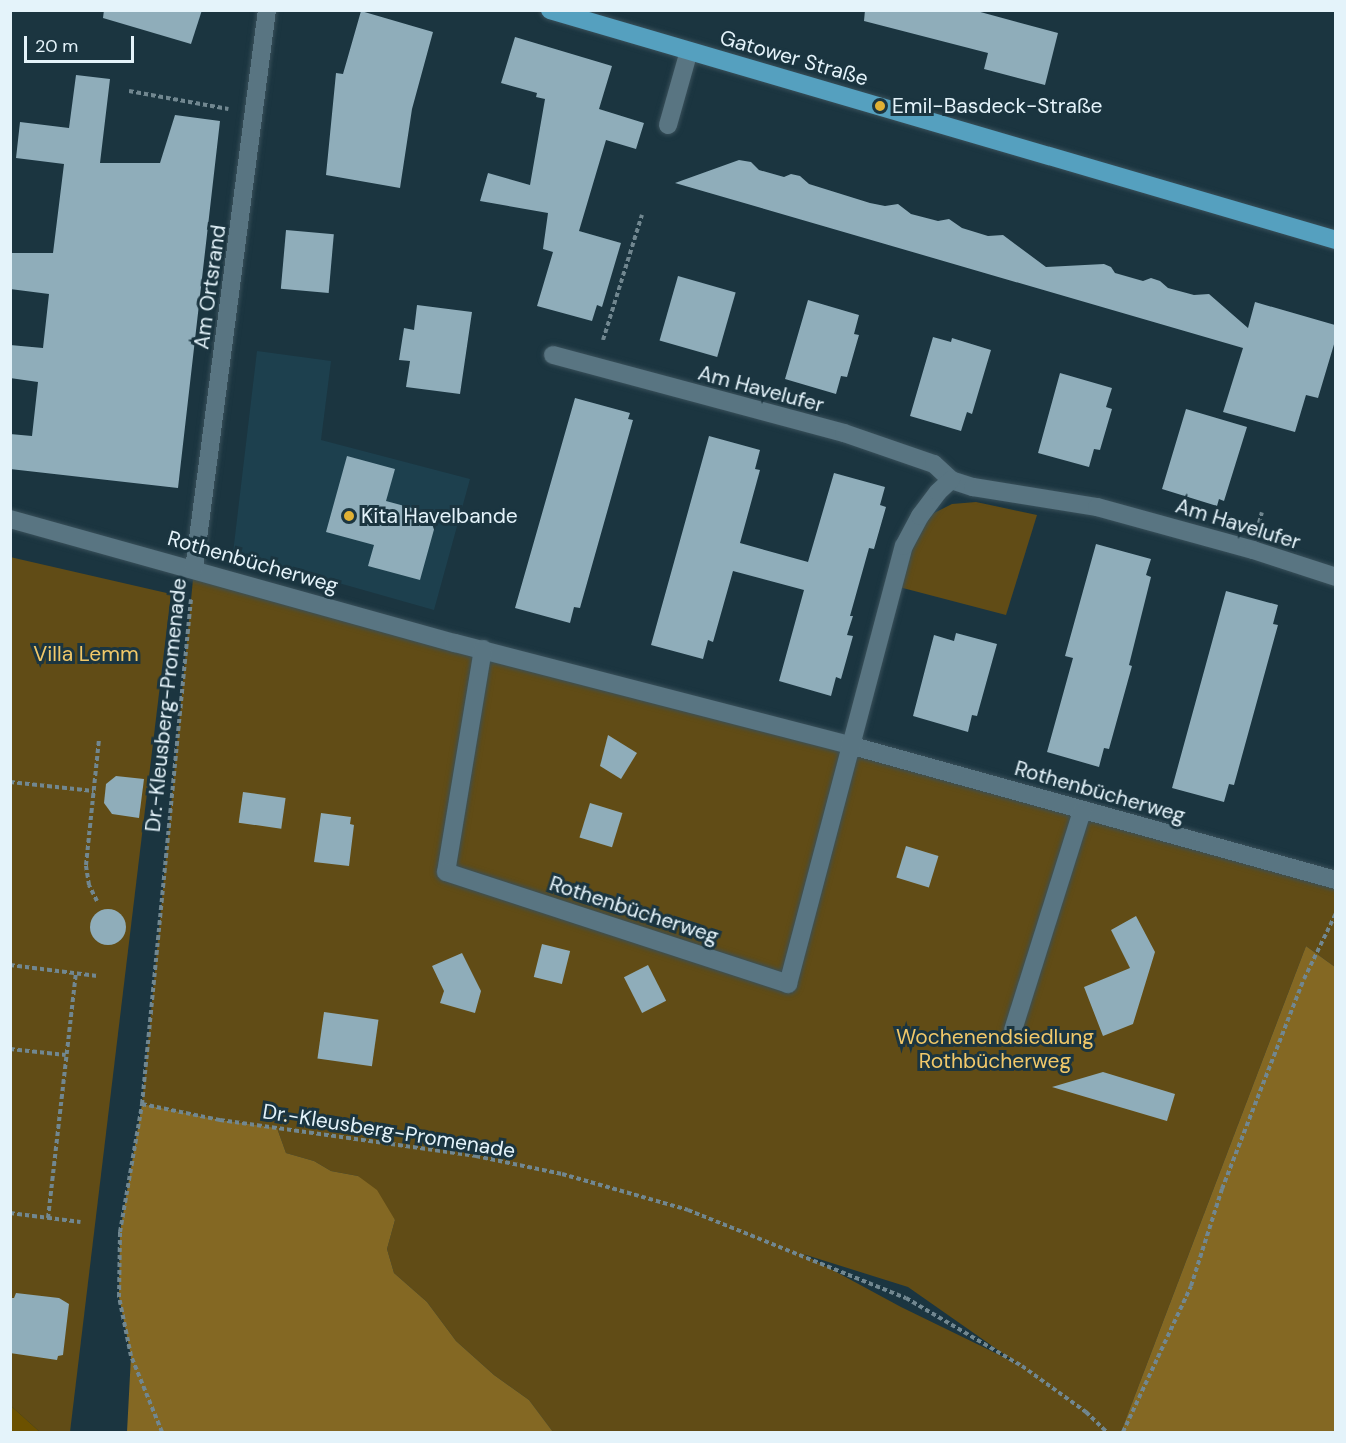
<!DOCTYPE html>
<html>
<head>
<meta charset="utf-8">
<style>
  body { margin:0 }
  #map { position:relative; width:1346px; height:1443px; overflow:hidden; background:#1b3540; font-family:"DM Sans",sans-serif }
  div>[style] { position:absolute }
  [style*='--x'] { left:calc(var(--x)*1px); top:calc(var(--y)*1px); width:calc(var(--w)*1px); rotate:calc(var(--a)*1deg) }
  .built>* { inset:0; background:#1d404e }
  .green>* { inset:0; background:#614c16 }
  .forest>* { inset:0; background:#846823 }
  .water>* { inset:0; background:#6c5100 }
  .building>* { inset:0; background:#8fadba; transform-origin:0 0 }
  .round { border-radius:50% }
  .path>* { height:4px; margin-top:-2px; transform-origin:0; background:repeating-linear-gradient(90deg,#718790 0 4.5px,transparent 0 7.5px) }
  .roads { filter:drop-shadow(0 0 2px #39505a) drop-shadow(0 0 2px #39505a) }
  .minor>* { height:18px; margin:-9px; padding:0 9px; transform-origin:9px; border-radius:9px; background:#597582 }
  .major>* { height:18px; margin:-9px; padding:0 9px; transform-origin:9px; border-radius:9px; background:#55a0bf }
  .dots>* { width:16px; height:16px; translate:-50% -50%; box-sizing:border-box; border:3px solid #1b3540; border-radius:50% }
  span { translate:-50% -50%; white-space:nowrap; text-align:center; line-height:1.15; -webkit-text-stroke:6px #1b3540; paint-order:stroke }
  .street-label { font-size:21px; color:#e4f3fa }
  .poi-label { font-size:21px; color:#e4f3fa }
  .left { translate:0 -50%; text-align:left }
  .park-label { font-size:21px; color:#f1c869 }
  .frame { position:absolute; inset:0; border:12px solid #e4f3fa; pointer-events:none }
  .scale { position:absolute; left:24px; top:36px; width:110px; height:27px; box-sizing:border-box; border:3px solid #e4f3fa; border-top:0; padding-left:8px; font-size:18px; line-height:21px; white-space:nowrap; color:#e4f3fa; -webkit-text-stroke:4px #1b3540; paint-order:stroke }
</style>
</head>
<body>
<div id="map">
  <div class="built">
    <i style="clip-path:polygon(257px 351px,331px 361px,321px 440px,470px 479px,434px 610px,233px 553px)"></i>
  </div>
  <div class="green">
    <i style="clip-path:polygon(976px 502px,1037px 515px,1006px 615px,899px 587px,913px 539px,930px 515px,952px 504px)"></i>
    <i style="clip-path:polygon(10px 557px,171px 594px,70px 1432px,40px 1432px,11px 1406px)"></i>
    <i style="clip-path:polygon(evenodd,194px 569px,1335px 880px,1335px 967px,1306px 946px,1121px 1432px,553px 1432px,529px 1400px,494px 1375px,456px 1341px,427px 1302px,394px 1273px,387px 1249px,395px 1220px,358px 1176px,331px 1171px,314px 1161px,286px 1153px,277px 1128px,220px 1120px,142px 1104px,194px 569px,803px 1254px,908px 1287px,1018px 1364px,901px 1307px,803px 1254px)"></i>
  </div>
  <div class="forest">
    <i style="clip-path:polygon(1306px 946px,1335px 967px,1335px 1432px,1121px 1432px)"></i>
    <i style="clip-path:polygon(142px 1104px,220px 1120px,277px 1128px,286px 1153px,314px 1161px,331px 1171px,358px 1176px,377px 1190px,395px 1220px,387px 1249px,394px 1273px,427px 1302px,456px 1341px,494px 1375px,529px 1400px,553px 1432px,127px 1432px,131px 1356px,119px 1297px,120px 1232px)"></i>
  </div>
  <div class="water">
    <i style="clip-path:polygon(11px 1406px,20px 1414px,40px 1432px,11px 1432px)"></i>
  </div>
  <div class="building">
    <i style="clip-path:polygon(104px 10px,202px 10px,191px 44px,103px 18px)"></i>
    <i style="clip-path:polygon(865px 10px,973px 10px,1058px 33px,1045px 85px,984px 69px,988px 53px,864px 21px)"></i>
    <i style="clip-path:polygon(361px 11px,433px 32px,412px 109px,400px 188px,326px 175px,336px 73px,343px 74px)"></i>
    <i style="clip-path:polygon(515px 37px,612px 66px,599px 109px,644px 123px,636px 149px,606px 140px,579px 231px,621px 243px,602px 307px,597px 305px,592px 321px,537px 306px,553px 252px,543px 249px,548px 213px,480px 201px,488px 173px,530px 185px,545px 99px,536px 97px,537px 93px,501px 83px)"></i>
    <i style="clip-path:polygon(76px 75px,110px 79px,100px 163px,160px 163px,175px 115px,220px 121px,178px 488px,10px 469px,10px 434px,32px 436px,38px 382px,10px 378px,10px 345px,43px 348px,49px 294px,10px 289px,10px 253px,53px 253px,64px 164px,16px 158px,20px 122px,69px 128px)"></i>
    <i style="clip-path:polygon(739px 160px,751px 162px,759px 170px,784px 177px,791px 174px,800px 176px,809px 184px,870px 203px,885px 206px,898px 204px,911px 214px,938px 221px,949px 219px,962px 228px,988px 236px,1003px 235px,1046px 267px,1104px 264px,1111px 267px,1115px 273px,1143px 281px,1151px 278px,1160px 281px,1168px 288px,1194px 295px,1209px 294px,1248px 328px,1255px 302px,1335px 325px,1335px 341px,1318px 398px,1306px 395px,1295px 432px,1223px 412px,1243px 348px,675px 183px)"></i>
    <i style="left:286px;top:230px;width:48px;height:59px;rotate:5deg"></i>
    <i style="left:678px;top:276px;width:60px;height:67px;rotate:16deg"></i>
    <i style="clip-path:polygon(808px 300px,859px 315px,854px 334px,859px 335px,847px 377px,841px 376px,836px 394px,785px 379px)"></i>
    <i style="clip-path:polygon(417px 305px,472px 312px,460px 394px,406px 387px,410px 361px,399px 360px,404px 328px,414px 330px)"></i>
    <i style="clip-path:polygon(933px 337px,951px 342px,952px 338px,991px 350px,972px 414px,967px 412px,961px 431px,910px 416px)"></i>
    <i style="clip-path:polygon(1060px 373px,1112px 388px,1106px 407px,1112px 409px,1100px 450px,1094px 449px,1089px 467px,1038px 453px)"></i>
    <i style="clip-path:polygon(575px 398px,630px 413px,628px 419px,633px 420px,580px 608px,574px 607px,570px 623px,515px 608px)"></i>
    <i style="clip-path:polygon(1186px 409px,1247px 427px,1224px 501px,1219px 499px,1217px 506px,1162px 489px)"></i>
    <i style="clip-path:polygon(709px 436px,760px 450px,755px 469px,760px 470px,740px 543px,808px 562px,834px 473px,885px 487px,880px 505px,886px 507px,874px 549px,869px 548px,850px 616px,853px 616px,847px 635px,853px 636px,841px 679px,836px 677px,831px 696px,779px 681px,804px 590px,733px 571px,713px 642px,708px 640px,703px 659px,651px 645px)"></i>
    <i style="clip-path:polygon(347px 456px,395px 469px,386px 501px,438px 515px,420px 580px,368px 566px,374px 545px,326px 532px)"></i>
    <i style="clip-path:polygon(1096px 544px,1151px 559px,1146px 575px,1151px 577px,1129px 665px,1132px 666px,1109px 749px,1104px 748px,1099px 767px,1047px 752px,1073px 658px,1065px 656px)"></i>
    <i style="clip-path:polygon(1226px 591px,1278px 605px,1273px 624px,1278px 625px,1234px 785px,1229px 784px,1224px 802px,1172px 788px)"></i>
    <i style="clip-path:polygon(956px 633px,997px 644px,977px 716px,972px 715px,968px 732px,913px 716px,934px 635px,954px 641px)"></i>
    <i style="clip-path:polygon(608px 735px,637px 753px,621px 779px,600px 766px)"></i>
    <i style="clip-path:polygon(116px 776px,144px 779px,139px 818px,112px 814px,104px 803px,106px 784px)"></i>
    <i style="left:243px;top:792px;width:43px;height:31px;rotate:8deg"></i>
    <i style="left:590px;top:803px;width:34px;height:36px;rotate:17deg"></i>
    <i style="clip-path:polygon(321px 813px,351px 817px,350px 824px,354px 825px,349px 866px,314px 862px)"></i>
    <i style="left:906px;top:846px;width:34px;height:33px;rotate:17deg"></i>
    <i class="round" style="left:90px;top:909px;width:36px;height:36px"></i>
    <i style="clip-path:polygon(1136px 916px,1155px 952px,1133px 1024px,1103px 1036px,1084px 987px,1130px 968px,1111px 930px)"></i>
    <i style="left:542px;top:944px;width:29px;height:34px;rotate:14deg"></i>
    <i style="clip-path:polygon(462px 953px,481px 991px,475px 1013px,440px 1003px,444px 991px,432px 966px)"></i>
    <i style="left:648px;top:965px;width:40px;height:27px;rotate:63deg"></i>
    <i style="left:324px;top:1012px;width:55px;height:47px;rotate:8deg"></i>
    <i style="clip-path:polygon(1103px 1072px,1175px 1094px,1167px 1121px,1052px 1087px)"></i>
    <i style="clip-path:polygon(16px 1293px,59px 1298px,69px 1304px,63px 1355px,58px 1356px,57px 1360px,10px 1353px,10px 1298px,14px 1298px)"></i>
  </div>
  <div class="path">
    <i style="--x:129;--y:91;--w:101;--a:10.3"></i>
    <i style="--x:603;--y:340;--w:131;--a:-72.7"></i>
    <i style="--x:1259;--y:523;--w:11;--a:-75"></i>
    <i style="--x:10;--y:782;--w:84;--a:6.1"></i>
    <i style="--x:97;--y:901;--w:18;--a:-117"></i>
    <i style="--x:89;--y:885;--w:20;--a:-99"></i>
    <i style="--x:86;--y:865;--w:126;--a:-84.1"></i>
    <i style="--x:10;--y:965;--w:88;--a:7.2"></i>
    <i style="--x:10;--y:1049;--w:56;--a:6.1"></i>
    <i style="--x:142;--y:1104;--w:80;--a:11.6"></i>
    <i style="--x:220;--y:1120;--w:259;--a:8"></i>
    <i style="--x:476;--y:1156;--w:88;--a:11.8"></i>
    <i style="--x:562;--y:1174;--w:131;--a:15.9"></i>
    <i style="--x:688;--y:1210;--w:235;--a:22"></i>
    <i style="--x:906;--y:1298;--w:134;--a:30.4"></i>
    <i style="--x:1022;--y:1366;--w:79;--a:35.7"></i>
    <i style="--x:1086;--y:1412;--w:29;--a:44"></i>
    <i style="--x:10;--y:1213;--w:71;--a:7.3"></i>
    <i style="--x:48;--y:1218;--w:247;--a:-83.5"></i>
    <i style="--x:162;--y:1432;--w:82;--a:-112.2"></i>
    <i style="--x:131;--y:1356;--w:60;--a:-101.5"></i>
    <i style="--x:119;--y:1297;--w:65;--a:-89.1"></i>
    <i style="--x:120;--y:1232;--w:130;--a:-80.2"></i>
    <i style="--x:142;--y:1104;--w:507;--a:-84.46"></i>
    <i style="--x:1123;--y:1432;--w:161;--a:-65"></i>
    <i style="--x:1191;--y:1286;--w:102;--a:-72.3"></i>
    <i style="--x:1222;--y:1189;--w:225;--a:-68.7"></i>
    <i style="--x:1304;--y:979;--w:73;--a:-64.1"></i>
  </div>
  <div class="roads">
    <div class="minor">
      <i style="--x:668;--y:125;--w:77;--a:-74.2"></i>
      <i style="--x:553;--y:355;--w:301;--a:15"></i>
      <i style="--x:844;--y:433;--w:95;--a:19"></i>
      <i style="--x:934;--y:464;--w:23;--a:43"></i>
      <i style="--x:951;--y:480;--w:23;--a:18"></i>
      <i style="--x:973;--y:487;--w:126;--a:9.2"></i>
      <i style="--x:1097;--y:507;--w:162;--a:15.4"></i>
      <i style="--x:1253;--y:550;--w:87;--a:18"></i>
      <i style="--x:10;--y:519;--w:462;--a:15.6"></i>
      <i style="--x:455;--y:643;--w:411;--a:14.5"></i>
      <i style="--x:853;--y:746;--w:501;--a:15.51"></i>
      <i style="--x:194;--y:569;--w:564;--a:-82.56"></i>
      <i style="--x:483;--y:649;--w:226;--a:99.4"></i>
      <i style="--x:446;--y:872;--w:360;--a:18.1"></i>
      <i style="--x:788;--y:984;--w:453;--a:-75.2"></i>
      <i style="--x:904;--y:546;--w:34;--a:-62"></i>
      <i style="--x:920;--y:516;--w:30;--a:-53"></i>
      <i style="--x:938;--y:492;--w:18;--a:-43"></i>
      <i style="--x:1013;--y:1030;--w:230;--a:-72.5"></i>
    </div>
    <div class="major">
      <i style="--x:550;--y:10;--w:819;--a:16.31"></i>
    </div>
  </div>
  <div class="dots">
    <i style="left:880px;top:106px;background:#e0b034"></i>
    <i style="left:349px;top:516px;background:#e0b034"></i>
  </div>
  <div class="street-label">
    <span style="left:794px;top:58px;rotate:16deg">Gatower Straße</span>
    <span style="left:210px;top:287px;rotate:-82deg">Am Ortsrand</span>
    <span style="left:761px;top:389px;rotate:15deg">Am Havelufer</span>
    <span style="left:1238px;top:524px;rotate:17deg">Am Havelufer</span>
    <span style="left:253px;top:562px;rotate:16deg">Rothenbücherweg</span>
    <span style="left:166px;top:705px;rotate:-84deg">Dr.-Kleusberg-Promenade</span>
    <span style="left:1100px;top:792px;rotate:16deg">Rothenbücherweg</span>
    <span style="left:634px;top:910px;rotate:18deg">Rothenbücherweg</span>
    <span style="left:389px;top:1131px;rotate:9deg">Dr.-Kleusberg-Promenade</span>
  </div>
  <div class="poi-label">
    <span class="left" style="left:892px;top:106px">Emil-Basdeck-Straße</span>
    <span class="left" style="left:361px;top:516px">Kita Havelbande</span>
  </div>
  <div class="park-label">
    <span style="left:86px;top:654px">Villa Lemm</span>
    <span style="left:995px;top:1049px">Wochenendsiedlung<br>Rothbücherweg</span>
  </div>
  <div class="frame"></div>
  <div class="scale">20 m</div>
</div>
</body>
</html>
